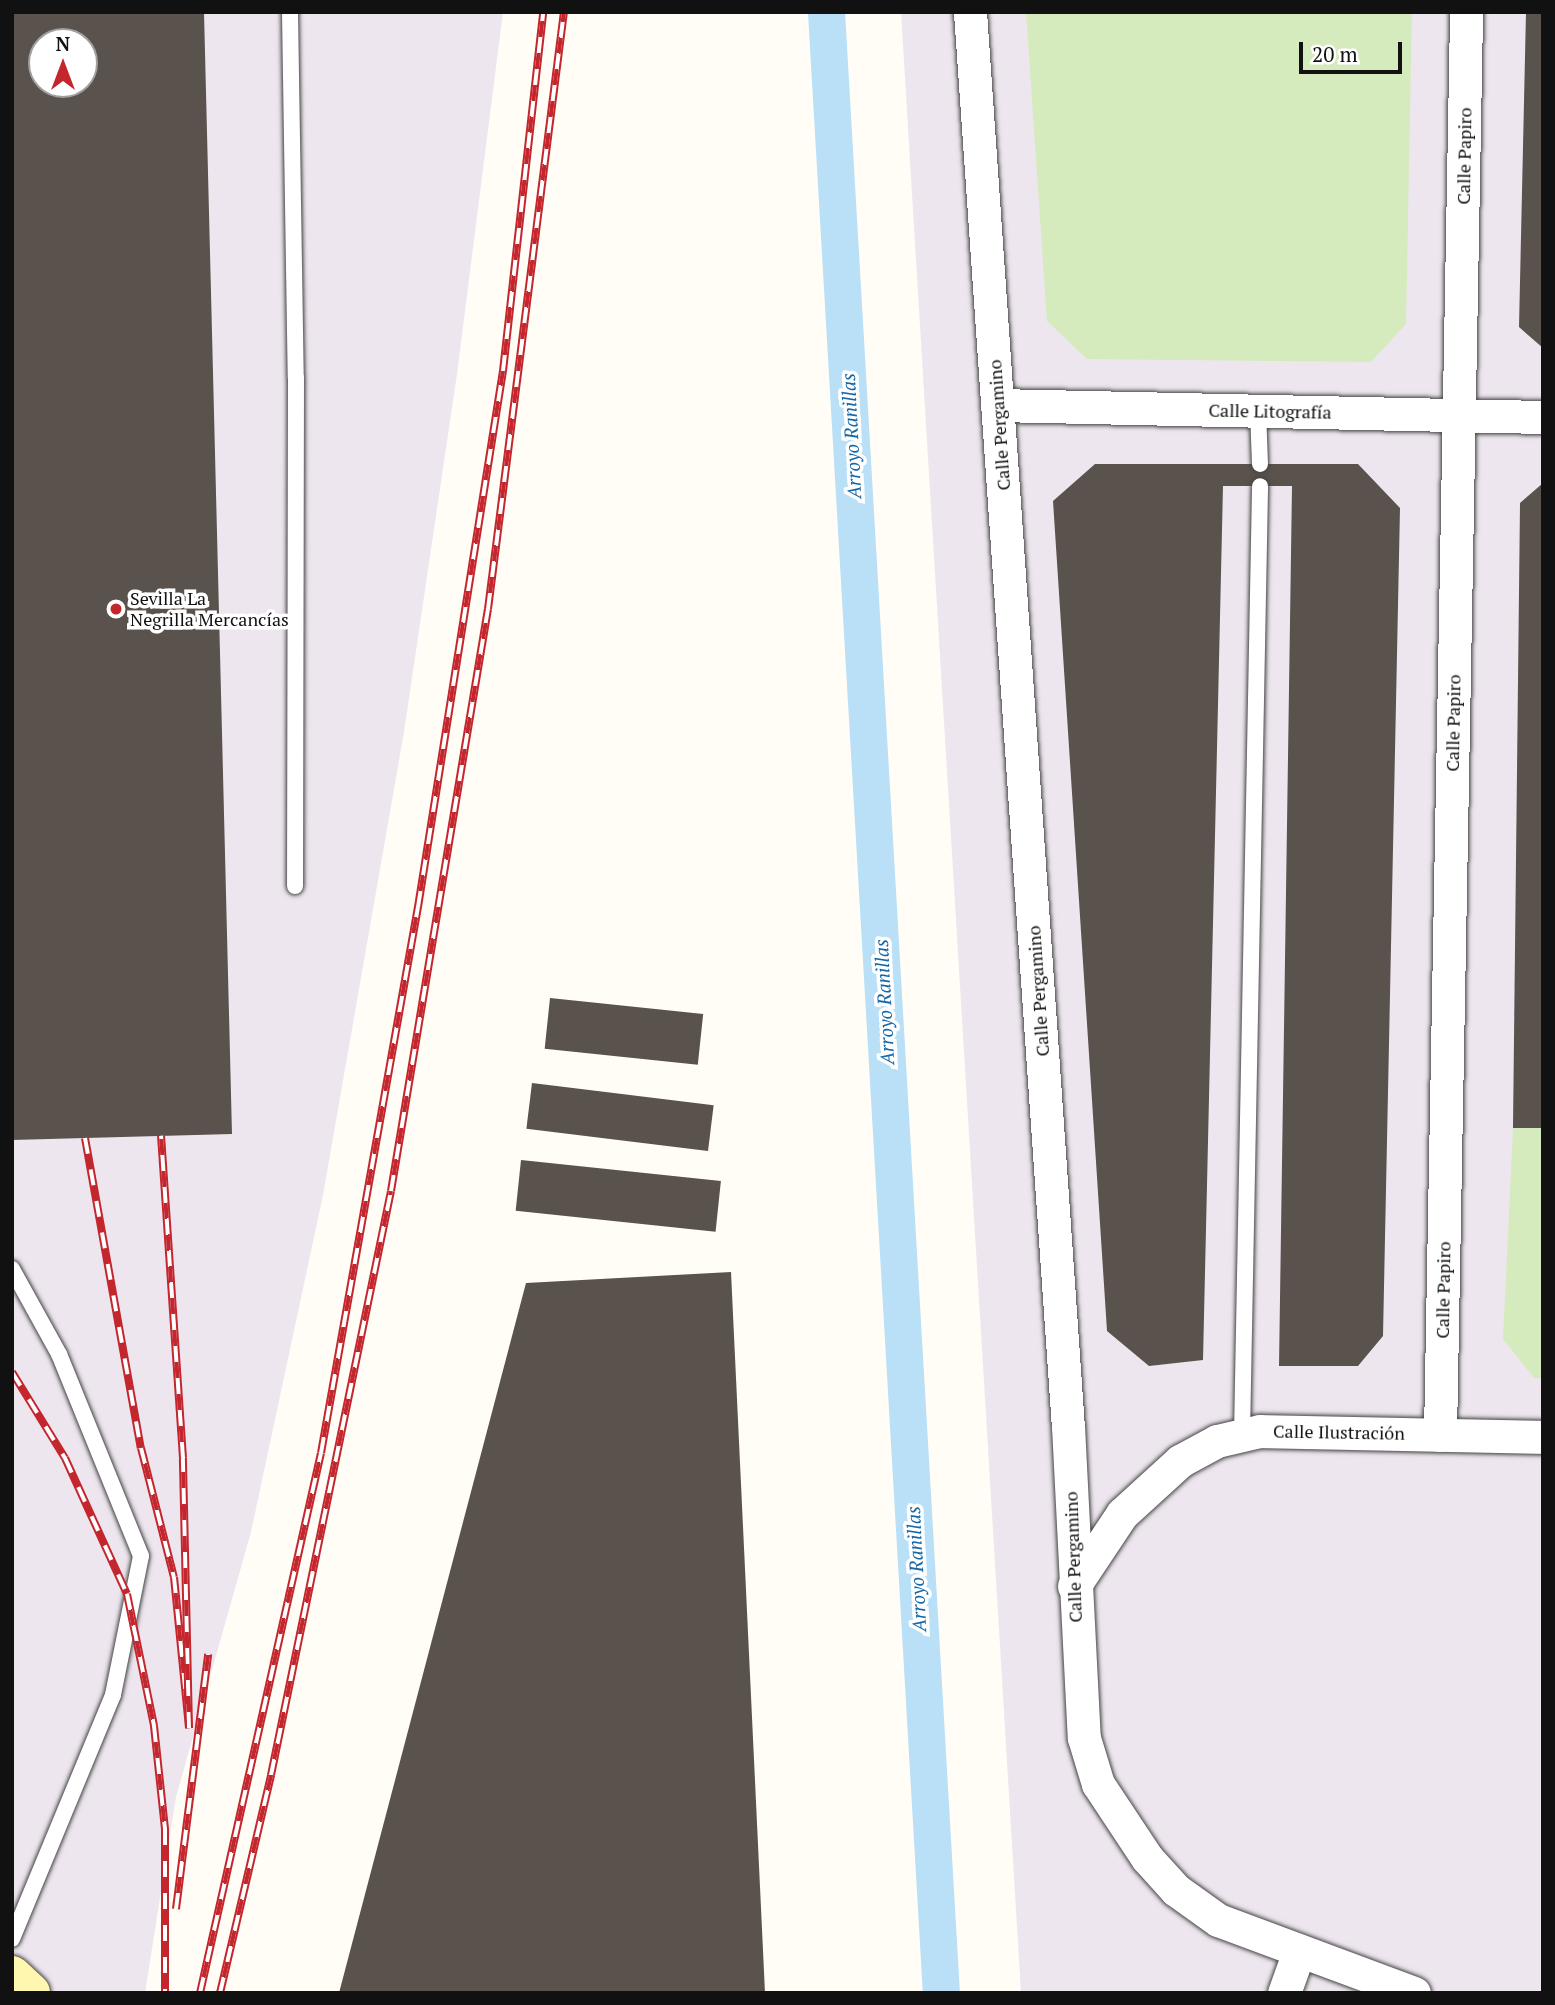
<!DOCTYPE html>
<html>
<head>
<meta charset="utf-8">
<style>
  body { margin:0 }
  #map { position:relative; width:1555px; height:2005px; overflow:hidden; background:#fffdf5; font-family:"PT Serif",serif }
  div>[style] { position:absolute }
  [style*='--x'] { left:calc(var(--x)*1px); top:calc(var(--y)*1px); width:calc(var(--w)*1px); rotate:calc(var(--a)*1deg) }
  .industrial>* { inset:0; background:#eee6ef }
  .green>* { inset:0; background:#d5ebbd }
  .canal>* { height:37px; margin:-18.5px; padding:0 18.5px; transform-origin:18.5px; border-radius:18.5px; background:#b9e0f7 }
  .building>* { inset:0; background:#5a524d; transform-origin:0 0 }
  .roads { filter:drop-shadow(0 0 2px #444) drop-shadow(0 0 2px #444) }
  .lane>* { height:16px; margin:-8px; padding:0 8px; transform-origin:8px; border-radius:8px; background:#fff }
  .street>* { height:33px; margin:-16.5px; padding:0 16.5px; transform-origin:16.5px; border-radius:16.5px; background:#fff }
  .secondary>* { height:38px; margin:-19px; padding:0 19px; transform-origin:19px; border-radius:19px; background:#fff6b0 }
  .rail>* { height:8px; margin-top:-4px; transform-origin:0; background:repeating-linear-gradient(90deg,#fff 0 16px,#c4262e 0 32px); box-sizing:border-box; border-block:2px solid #c4262e }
  .dots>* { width:19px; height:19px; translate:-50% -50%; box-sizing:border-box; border:4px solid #fff; border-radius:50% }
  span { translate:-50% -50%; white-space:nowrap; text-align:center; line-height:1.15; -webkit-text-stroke:7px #fff; paint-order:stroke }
  .street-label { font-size:18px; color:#111 }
  .poi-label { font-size:18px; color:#111 }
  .left { translate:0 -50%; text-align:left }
  .water-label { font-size:19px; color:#1768a6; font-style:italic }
  .frame { position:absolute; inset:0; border:14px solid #111; pointer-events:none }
  .north { position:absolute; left:28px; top:28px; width:70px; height:70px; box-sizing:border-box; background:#fff; border:2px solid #a0a0a0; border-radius:50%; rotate:0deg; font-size:19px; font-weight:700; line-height:28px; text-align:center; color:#111 }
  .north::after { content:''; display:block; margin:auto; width:24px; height:32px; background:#c4262e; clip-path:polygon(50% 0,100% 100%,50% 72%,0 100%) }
  .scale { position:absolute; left:1299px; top:42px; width:103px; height:32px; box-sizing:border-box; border:4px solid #111; border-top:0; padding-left:9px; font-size:21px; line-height:24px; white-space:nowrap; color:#111; -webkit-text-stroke:5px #fff; paint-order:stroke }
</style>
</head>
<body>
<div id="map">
  <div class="industrial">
    <i style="clip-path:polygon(evenodd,12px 12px,503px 12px,457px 374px,404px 732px,323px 1195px,251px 1532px,176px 1797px,145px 1993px,12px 1993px,12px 12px,42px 42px,84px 42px,84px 84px,42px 84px,42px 42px)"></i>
    <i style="clip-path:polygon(901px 12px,1543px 12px,1543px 1993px,1021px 1993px)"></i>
  </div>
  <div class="green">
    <i style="clip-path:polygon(1026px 12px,1412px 12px,1406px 324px,1371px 362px,1087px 359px,1047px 321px)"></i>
    <i style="clip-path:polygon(1513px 1128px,1543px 1128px,1543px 1378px,1534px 1378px,1503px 1339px)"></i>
  </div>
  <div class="canal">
    <i style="--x:826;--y:12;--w:1984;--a:86.68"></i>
  </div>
  <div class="building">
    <i style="clip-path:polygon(evenodd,12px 12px,204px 12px,232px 1134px,12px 1140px,12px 12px,42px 42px,84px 42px,84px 84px,42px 84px,42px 42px)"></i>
    <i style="clip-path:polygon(1526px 12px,1543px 12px,1543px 348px,1519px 327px)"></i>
    <i style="clip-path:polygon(1095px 464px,1358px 464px,1400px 508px,1383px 1336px,1358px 1366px,1279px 1366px,1292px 486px,1223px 486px,1203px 1360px,1149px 1366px,1107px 1331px,1053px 501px)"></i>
    <i style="clip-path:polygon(1543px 483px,1543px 1128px,1513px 1128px,1520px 503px)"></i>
    <i style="left:550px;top:998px;width:154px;height:51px;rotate:6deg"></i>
    <i style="left:532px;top:1083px;width:183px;height:46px;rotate:7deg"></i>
    <i style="left:521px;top:1160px;width:201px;height:51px;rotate:6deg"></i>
    <i style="clip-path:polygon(731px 1272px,765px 1993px,339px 1993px,526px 1283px)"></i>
  </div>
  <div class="roads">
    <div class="lane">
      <i style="--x:290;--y:12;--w:366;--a:89.1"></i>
      <i style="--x:296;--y:378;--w:508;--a:90.11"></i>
      <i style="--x:1258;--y:410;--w:54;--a:87.9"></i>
      <i style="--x:12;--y:1269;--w:97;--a:61.1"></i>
      <i style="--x:59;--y:1354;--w:218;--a:67.9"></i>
      <i style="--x:141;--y:1556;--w:142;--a:101.4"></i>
      <i style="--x:113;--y:1695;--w:264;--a:112.5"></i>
      <i style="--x:1242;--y:1435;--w:949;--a:-88.91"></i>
    </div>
    <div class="street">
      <i style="--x:970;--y:12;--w:1417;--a:86.04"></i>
      <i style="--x:1068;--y:1426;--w:312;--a:87.1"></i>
      <i style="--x:1084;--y:1738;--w:48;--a:73.1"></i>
      <i style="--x:1098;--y:1784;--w:89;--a:56.5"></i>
      <i style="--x:1147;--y:1858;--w:43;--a:47.8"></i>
      <i style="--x:1176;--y:1890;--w:52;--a:35.5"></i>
      <i style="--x:1218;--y:1920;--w:209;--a:20.4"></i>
      <i style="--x:997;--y:405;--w:546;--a:1.26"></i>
      <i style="--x:1440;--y:1435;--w:1423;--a:-88.95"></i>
      <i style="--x:1074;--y:1586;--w:87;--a:-56.3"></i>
      <i style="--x:1122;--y:1514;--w:79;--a:-42.4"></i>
      <i style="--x:1180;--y:1461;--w:42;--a:-28.4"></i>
      <i style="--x:1217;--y:1441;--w:44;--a:-13.1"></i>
      <i style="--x:1260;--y:1431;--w:283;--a:1.2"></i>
      <i style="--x:1284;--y:1993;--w:45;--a:-70.3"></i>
    </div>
    <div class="secondary">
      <i style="--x:12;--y:1975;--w:26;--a:43"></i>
    </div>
  </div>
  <div class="rail">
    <i style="--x:85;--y:1138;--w:315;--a:79.8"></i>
    <i style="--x:141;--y:1448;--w:133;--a:75.7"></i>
    <i style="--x:174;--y:1577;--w:152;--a:84.3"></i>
    <i style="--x:189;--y:1728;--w:270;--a:-91.3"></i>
    <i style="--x:183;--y:1458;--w:323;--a:-93.9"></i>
    <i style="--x:12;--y:1372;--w:101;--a:58.4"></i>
    <i style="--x:65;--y:1458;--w:149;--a:65.5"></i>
    <i style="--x:127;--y:1594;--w:135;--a:78.4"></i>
    <i style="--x:154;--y:1726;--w:104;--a:83.9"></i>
    <i style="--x:165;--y:1829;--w:164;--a:90"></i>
    <i style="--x:176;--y:1909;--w:257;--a:-82.8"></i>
    <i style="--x:200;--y:1993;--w:553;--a:-77.37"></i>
    <i style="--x:321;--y:1453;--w:555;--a:-79.93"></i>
    <i style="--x:418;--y:907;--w:543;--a:-80.99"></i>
    <i style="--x:503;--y:371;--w:361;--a:-83.6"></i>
    <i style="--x:220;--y:1993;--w:224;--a:-76.8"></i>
    <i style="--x:271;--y:1775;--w:596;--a:-78.39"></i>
    <i style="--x:391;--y:1191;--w:590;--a:-80.54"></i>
    <i style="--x:488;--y:609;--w:602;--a:-82.75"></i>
  </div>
  <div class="dots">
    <i style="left:116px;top:609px;background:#c4262e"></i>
  </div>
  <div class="street-label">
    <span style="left:1464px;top:156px;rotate:-89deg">Calle Papiro</span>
    <span style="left:1270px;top:411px;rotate:1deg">Calle Litografía</span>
    <span style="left:999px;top:425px;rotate:-94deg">Calle Pergamino</span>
    <span style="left:1453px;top:723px;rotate:-89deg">Calle Papiro</span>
    <span style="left:1038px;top:991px;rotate:-94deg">Calle Pergamino</span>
    <span style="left:1443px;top:1290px;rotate:-89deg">Calle Papiro</span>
    <span style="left:1339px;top:1432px;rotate:1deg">Calle Ilustración</span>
    <span style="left:1073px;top:1557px;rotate:-92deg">Calle Pergamino</span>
  </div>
  <div class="poi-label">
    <span class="left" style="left:130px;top:609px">Sevilla La<br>Negrilla Mercancías</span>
  </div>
  <div class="water-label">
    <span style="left:851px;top:436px;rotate:-93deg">Arroyo Ranillas</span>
    <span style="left:884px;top:1002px;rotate:-93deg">Arroyo Ranillas</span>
    <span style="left:916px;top:1569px;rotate:-93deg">Arroyo Ranillas</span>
  </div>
  <div class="frame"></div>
  <div class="north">N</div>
  <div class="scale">20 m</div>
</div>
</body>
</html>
